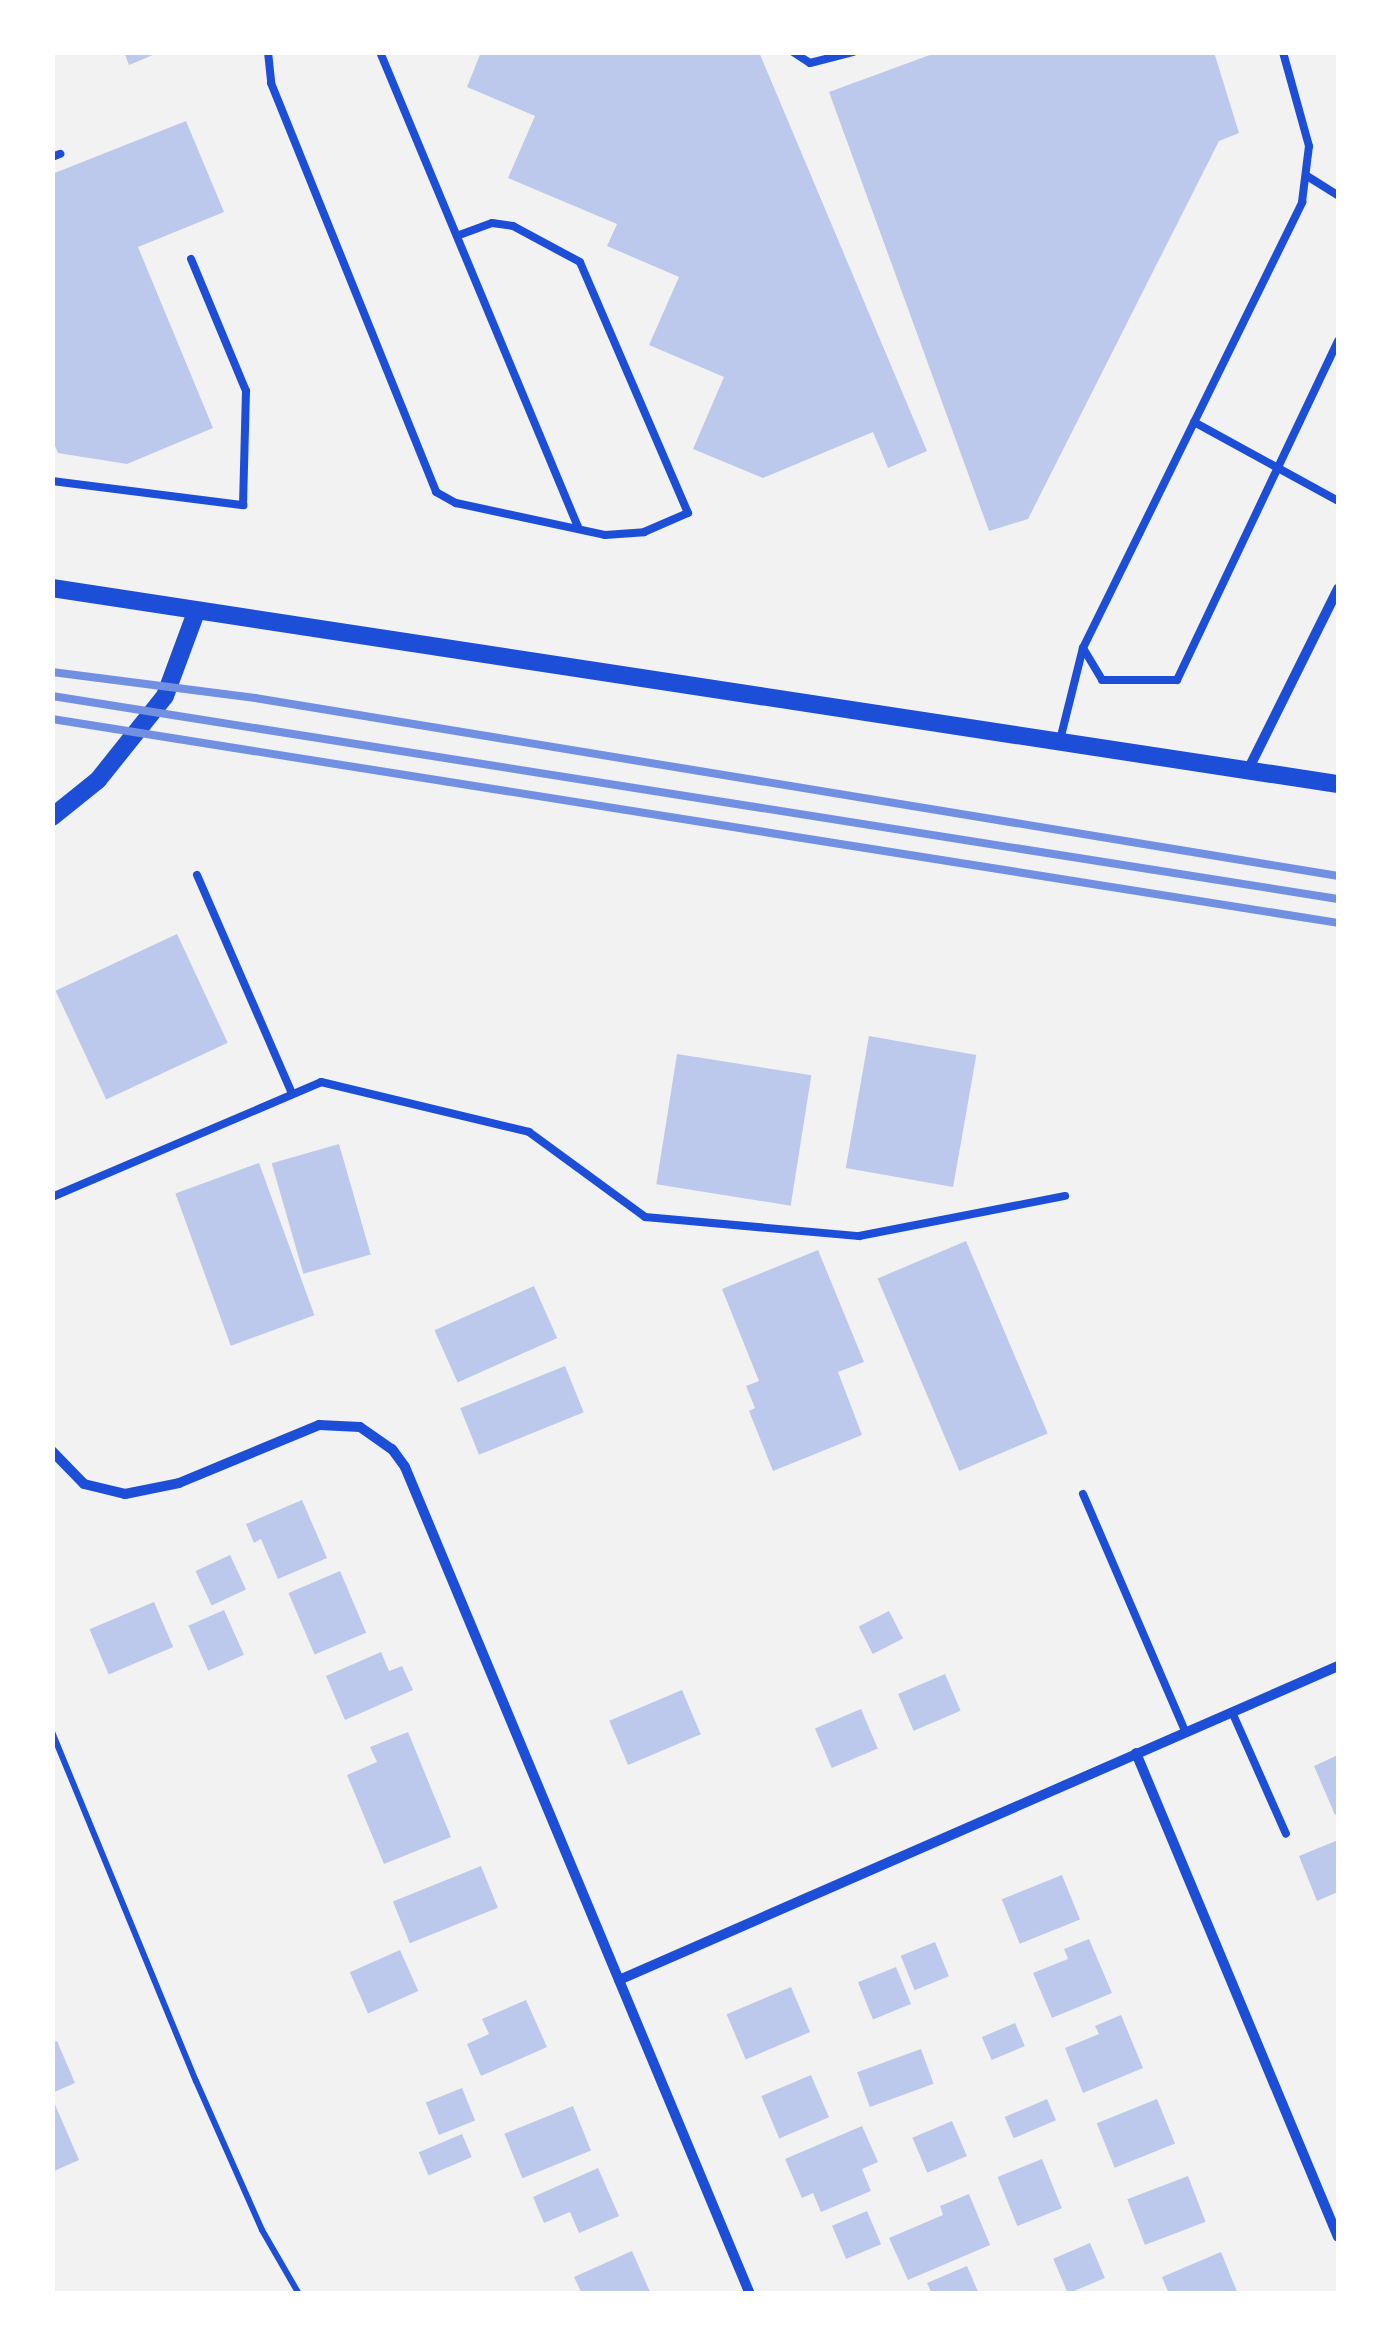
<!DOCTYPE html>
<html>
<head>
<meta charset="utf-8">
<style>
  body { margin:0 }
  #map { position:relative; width:1391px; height:2346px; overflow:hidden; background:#f2f2f2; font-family:"DejaVu Sans",sans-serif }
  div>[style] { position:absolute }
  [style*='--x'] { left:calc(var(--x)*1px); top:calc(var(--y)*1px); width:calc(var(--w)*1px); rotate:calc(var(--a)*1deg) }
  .building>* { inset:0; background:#bdc9ec; transform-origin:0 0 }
  .path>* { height:6px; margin:-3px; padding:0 3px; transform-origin:3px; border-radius:3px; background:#1d4ed8 }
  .service>* { height:8px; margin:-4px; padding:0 4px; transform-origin:4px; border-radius:4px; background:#1d4ed8 }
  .minor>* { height:10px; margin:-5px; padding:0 5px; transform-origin:5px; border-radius:5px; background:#1d4ed8 }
  .tertiary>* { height:18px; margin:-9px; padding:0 9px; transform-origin:9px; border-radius:9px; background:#1d4ed8 }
  .rail>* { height:8px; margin:-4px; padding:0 4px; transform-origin:4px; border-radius:4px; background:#7290e2 }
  span { translate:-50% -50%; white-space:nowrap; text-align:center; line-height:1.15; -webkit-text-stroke:10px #fff; paint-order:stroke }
  .frame { position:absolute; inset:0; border:55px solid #fff; pointer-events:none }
</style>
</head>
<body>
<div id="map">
  <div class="building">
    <i style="clip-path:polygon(124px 52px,152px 52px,153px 55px,129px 65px)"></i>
    <i style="clip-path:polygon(481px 52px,759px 52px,927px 451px,888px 468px,873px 432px,763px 478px,693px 449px,724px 377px,649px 345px,679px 277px,607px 246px,617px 224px,508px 178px,535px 116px,467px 87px)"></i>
    <i style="clip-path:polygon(938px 52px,1214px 52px,1239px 133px,1219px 141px,1028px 519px,989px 531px,829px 92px)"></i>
    <i style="clip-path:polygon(186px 121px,224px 212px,138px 247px,213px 428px,127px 464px,58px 453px,52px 439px,52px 174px)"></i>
    <i style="left:177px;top:934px;width:120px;height:134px;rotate:65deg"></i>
    <i style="left:869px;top:1036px;width:109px;height:134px;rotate:10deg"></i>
    <i style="left:677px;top:1054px;width:136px;height:132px;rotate:9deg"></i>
    <i style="left:339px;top:1144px;width:115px;height:70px;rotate:74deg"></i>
    <i style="left:259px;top:1163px;width:162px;height:89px;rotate:70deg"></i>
    <i style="left:966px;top:1241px;width:209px;height:96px;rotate:67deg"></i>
    <i style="clip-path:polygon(818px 1250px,864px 1362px,838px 1372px,862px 1435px,773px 1471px,749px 1411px,755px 1408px,746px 1386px,759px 1381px,722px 1289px)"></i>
    <i style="left:534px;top:1286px;width:57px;height:109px;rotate:66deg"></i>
    <i style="left:565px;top:1366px;width:50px;height:113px;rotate:68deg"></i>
    <i style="clip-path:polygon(302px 1500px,327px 1558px,278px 1579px,261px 1539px,254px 1543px,246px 1524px)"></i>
    <i style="left:230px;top:1555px;width:38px;height:38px;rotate:65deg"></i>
    <i style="left:340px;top:1571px;width:67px;height:56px;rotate:67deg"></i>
    <i style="left:154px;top:1602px;width:49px;height:70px;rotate:67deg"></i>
    <i style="left:224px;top:1610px;width:49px;height:39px;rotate:66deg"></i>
    <i style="left:889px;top:1611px;width:31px;height:34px;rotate:63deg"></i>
    <i style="clip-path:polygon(381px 1652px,389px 1671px,402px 1666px,413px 1690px,345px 1720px,326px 1676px)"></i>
    <i style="left:945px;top:1674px;width:40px;height:51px;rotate:67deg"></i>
    <i style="left:682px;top:1690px;width:48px;height:79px;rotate:67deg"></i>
    <i style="left:861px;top:1709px;width:43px;height:50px;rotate:67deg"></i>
    <i style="clip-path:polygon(408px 1732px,451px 1837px,384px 1864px,347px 1775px,377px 1762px,370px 1747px)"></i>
    <i style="clip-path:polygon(1338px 1755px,1338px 1813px,1335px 1815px,1314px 1766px)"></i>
    <i style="clip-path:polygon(1338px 1840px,1338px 1892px,1317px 1901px,1299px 1856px)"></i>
    <i style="left:481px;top:1866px;width:45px;height:95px;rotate:68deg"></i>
    <i style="left:1062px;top:1875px;width:48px;height:65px;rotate:68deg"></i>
    <i style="clip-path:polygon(1089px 1939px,1112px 1993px,1052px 2018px,1033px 1973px,1068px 1959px,1064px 1949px)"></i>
    <i style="left:935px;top:1942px;width:37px;height:37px;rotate:68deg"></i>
    <i style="left:400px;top:1950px;width:45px;height:55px;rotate:66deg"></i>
    <i style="left:896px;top:1967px;width:40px;height:41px;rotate:68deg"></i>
    <i style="left:791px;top:1987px;width:49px;height:70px;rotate:67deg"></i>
    <i style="clip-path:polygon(526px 2000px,547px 2047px,481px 2076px,467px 2044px,489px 2034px,482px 2019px)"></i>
    <i style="clip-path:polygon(1121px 2015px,1143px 2068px,1083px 2093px,1065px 2048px,1099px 2034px,1095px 2026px)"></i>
    <i style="left:1015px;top:2023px;width:25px;height:36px;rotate:67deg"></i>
    <i style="clip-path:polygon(57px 2041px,75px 2083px,52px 2093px,52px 2043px)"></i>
    <i style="left:921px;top:2049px;width:37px;height:68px;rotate:70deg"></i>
    <i style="left:811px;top:2075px;width:46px;height:54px;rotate:67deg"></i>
    <i style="left:462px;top:2088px;width:35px;height:39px;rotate:68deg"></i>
    <i style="left:1047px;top:2099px;width:23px;height:46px;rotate:67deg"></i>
    <i style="left:1157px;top:2099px;width:48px;height:65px;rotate:68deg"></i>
    <i style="clip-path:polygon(53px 2100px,79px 2160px,52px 2172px,52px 2101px)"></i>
    <i style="left:573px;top:2106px;width:48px;height:74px;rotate:68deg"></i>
    <i style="left:952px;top:2121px;width:38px;height:43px;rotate:67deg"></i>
    <i style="clip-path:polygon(862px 2126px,878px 2162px,862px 2169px,871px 2191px,821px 2212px,813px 2193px,802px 2198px,785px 2159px)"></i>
    <i style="left:462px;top:2134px;width:25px;height:47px;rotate:67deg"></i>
    <i style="left:1042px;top:2159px;width:53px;height:48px;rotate:68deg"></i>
    <i style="clip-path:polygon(598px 2168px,619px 2216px,579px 2233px,570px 2212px,544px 2223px,533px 2197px)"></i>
    <i style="left:1188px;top:2176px;width:49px;height:65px;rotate:69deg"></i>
    <i style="clip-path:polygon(969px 2194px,990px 2245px,908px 2280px,889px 2238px,943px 2215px,940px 2206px)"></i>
    <i style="left:867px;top:2211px;width:36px;height:38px;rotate:67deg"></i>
    <i style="left:1090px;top:2243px;width:38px;height:40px;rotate:67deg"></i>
    <i style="clip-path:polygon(632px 2251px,651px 2294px,582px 2294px,574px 2277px)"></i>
    <i style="clip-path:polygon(1221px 2252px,1238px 2294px,1169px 2294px,1162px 2277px)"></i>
    <i style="clip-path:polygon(967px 2266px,979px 2294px,932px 2294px,927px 2283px)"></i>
  </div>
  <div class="path">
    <i style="--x:52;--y:1732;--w:378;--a:67.6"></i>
    <i style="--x:196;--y:2081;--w:163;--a:66.1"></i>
    <i style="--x:262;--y:2230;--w:74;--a:60"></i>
  </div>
  <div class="service">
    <i style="--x:268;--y:52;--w:31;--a:84"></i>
    <i style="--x:271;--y:83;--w:441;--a:68"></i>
    <i style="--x:436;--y:492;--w:23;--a:29"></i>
    <i style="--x:456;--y:503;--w:152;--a:12.1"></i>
    <i style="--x:605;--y:535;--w:39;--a:-4"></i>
    <i style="--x:644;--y:532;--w:48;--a:-23.4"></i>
    <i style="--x:688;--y:513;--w:273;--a:-113.3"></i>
    <i style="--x:580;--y:262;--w:76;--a:-151.8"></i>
    <i style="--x:513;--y:226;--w:21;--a:-172"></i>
    <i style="--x:492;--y:223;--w:37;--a:160"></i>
    <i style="--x:380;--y:52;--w:515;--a:67.37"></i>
    <i style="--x:793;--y:52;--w:20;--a:33"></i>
    <i style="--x:810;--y:63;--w:44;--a:-14.3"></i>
    <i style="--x:52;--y:157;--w:9;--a:-21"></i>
    <i style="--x:1307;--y:176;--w:36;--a:32"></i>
    <i style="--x:1194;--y:422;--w:164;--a:28.7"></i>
    <i style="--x:52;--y:481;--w:193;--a:7.2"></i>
    <i style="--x:243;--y:505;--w:114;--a:-88.5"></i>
    <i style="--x:246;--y:391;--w:143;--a:-112.6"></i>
    <i style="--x:1083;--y:648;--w:37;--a:59"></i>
    <i style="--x:1102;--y:680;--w:75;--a:0"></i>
    <i style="--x:1177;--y:680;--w:375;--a:-64.6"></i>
    <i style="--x:1060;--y:740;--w:95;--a:-76"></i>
    <i style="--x:1083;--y:648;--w:497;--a:-63.8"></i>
    <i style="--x:1302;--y:202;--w:56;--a:-82.9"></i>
    <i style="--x:1309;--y:146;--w:98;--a:-105.5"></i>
    <i style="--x:197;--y:875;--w:239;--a:66.5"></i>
    <i style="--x:52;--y:1197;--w:293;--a:-23.1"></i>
    <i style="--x:321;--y:1082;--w:214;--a:13.5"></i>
    <i style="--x:529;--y:1132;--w:144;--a:36.2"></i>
    <i style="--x:645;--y:1217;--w:215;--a:5.1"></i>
    <i style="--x:859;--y:1236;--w:210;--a:-11"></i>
    <i style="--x:1083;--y:1494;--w:258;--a:66.7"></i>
    <i style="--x:1232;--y:1712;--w:133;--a:66.1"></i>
  </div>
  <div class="minor">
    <i style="--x:1249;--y:768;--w:200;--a:-63.6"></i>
    <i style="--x:52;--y:1451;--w:46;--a:45.9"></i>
    <i style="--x:84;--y:1484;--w:42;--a:13.7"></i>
    <i style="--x:125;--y:1494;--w:55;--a:-11.5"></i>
    <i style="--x:179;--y:1483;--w:152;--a:-22.5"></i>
    <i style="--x:319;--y:1425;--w:41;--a:2.8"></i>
    <i style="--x:360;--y:1427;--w:39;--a:35"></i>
    <i style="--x:392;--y:1449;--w:22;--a:54"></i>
    <i style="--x:405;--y:1467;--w:896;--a:67.36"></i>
    <i style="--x:1136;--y:1753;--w:524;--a:67.35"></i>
    <i style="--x:619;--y:1980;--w:785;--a:-23.59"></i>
  </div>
  <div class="tertiary">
    <i style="--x:52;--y:588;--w:1301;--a:8.67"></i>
    <i style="--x:52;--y:817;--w:59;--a:-38.8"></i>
    <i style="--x:98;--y:780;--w:107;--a:-51.4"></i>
    <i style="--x:165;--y:696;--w:90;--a:-69.7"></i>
  </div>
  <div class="rail">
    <i style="--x:52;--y:672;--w:205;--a:7.3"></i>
    <i style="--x:255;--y:698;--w:1098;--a:9.33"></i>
    <i style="--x:52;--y:696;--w:1302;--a:8.97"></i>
    <i style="--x:52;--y:719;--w:1302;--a:9.01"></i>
  </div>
  <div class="frame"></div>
</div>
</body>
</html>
